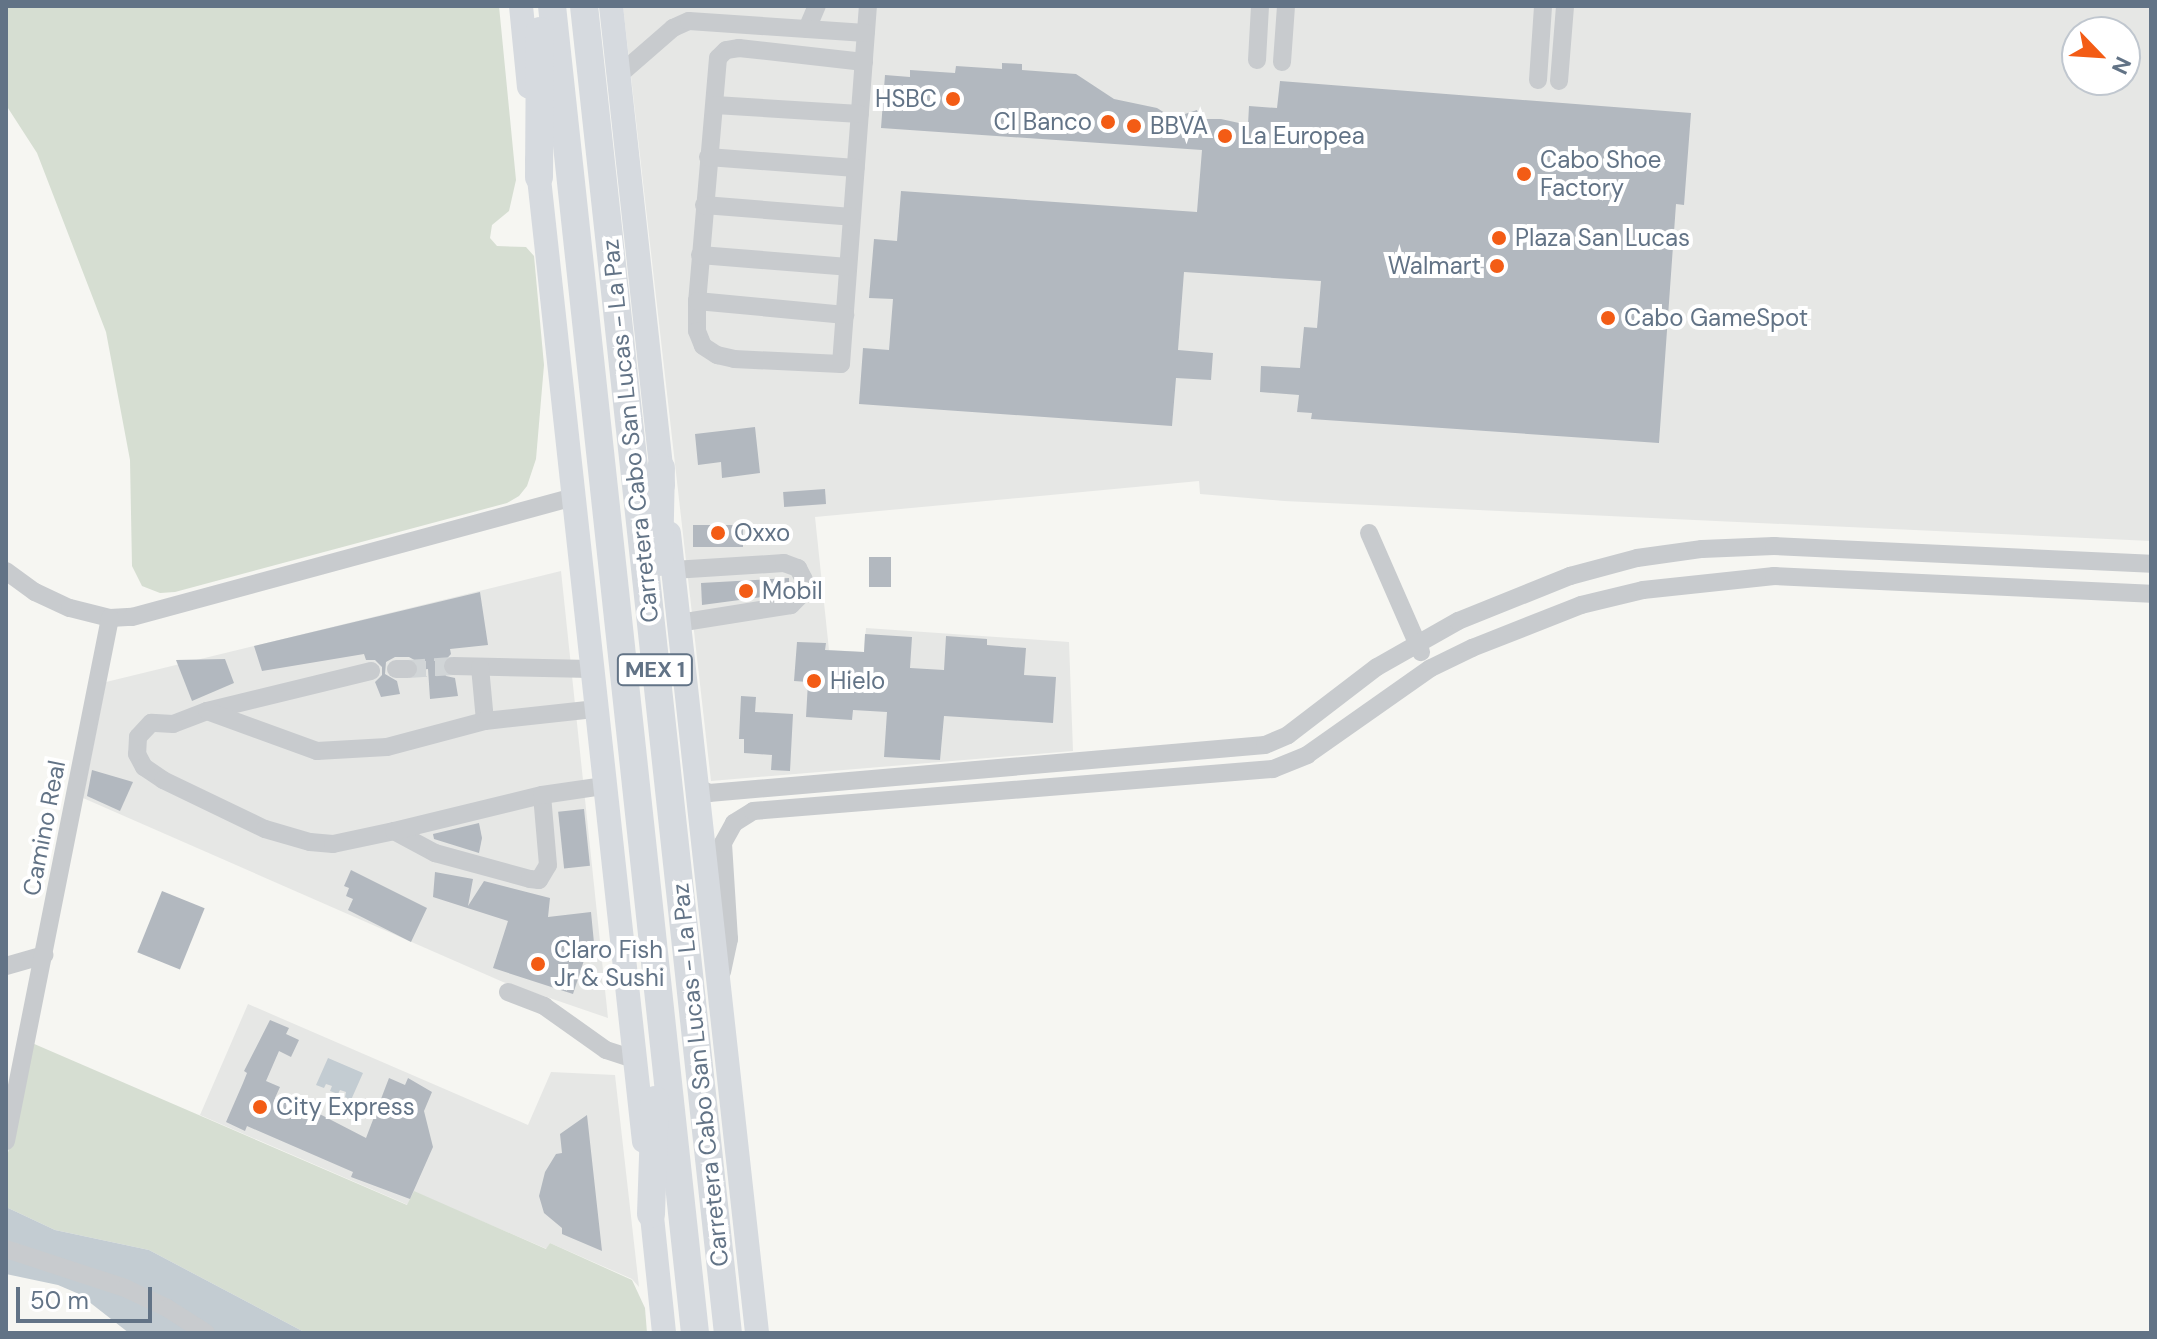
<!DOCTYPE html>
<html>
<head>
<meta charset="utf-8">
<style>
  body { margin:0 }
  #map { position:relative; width:2157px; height:1339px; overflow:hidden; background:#f6f6f2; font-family:"DM Sans",sans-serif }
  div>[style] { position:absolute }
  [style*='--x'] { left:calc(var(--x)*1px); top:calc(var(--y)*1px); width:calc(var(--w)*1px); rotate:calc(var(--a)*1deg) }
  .built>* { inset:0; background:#e6e7e5 }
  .green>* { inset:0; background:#d6ded2 }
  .water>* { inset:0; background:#c3ccd2 }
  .building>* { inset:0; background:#b2b8bf; transform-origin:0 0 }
  .minor-tunnel>* { height:18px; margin-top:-9px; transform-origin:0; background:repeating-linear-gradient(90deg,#d1d5d7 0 18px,transparent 0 27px) }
  .minor>* { height:18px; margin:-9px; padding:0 9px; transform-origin:9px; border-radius:9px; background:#c8cbce }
  .major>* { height:24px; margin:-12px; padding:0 12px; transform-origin:12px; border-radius:12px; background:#d6dadf }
  .highway>* { height:28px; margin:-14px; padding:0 14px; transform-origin:14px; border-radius:14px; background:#d6dadf }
  .dots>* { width:22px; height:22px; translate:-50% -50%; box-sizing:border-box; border:4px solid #fff; border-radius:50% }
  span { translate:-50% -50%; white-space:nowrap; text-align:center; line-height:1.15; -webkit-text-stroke:8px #fff; paint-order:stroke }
  .shield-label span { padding:2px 6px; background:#fff; border:2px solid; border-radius:6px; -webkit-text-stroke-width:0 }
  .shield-label { font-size:22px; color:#627386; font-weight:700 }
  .poi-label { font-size:24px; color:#627386 }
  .right { translate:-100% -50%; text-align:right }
  .left { translate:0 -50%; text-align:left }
  .street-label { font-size:24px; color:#627386 }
  .frame { position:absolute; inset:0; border:8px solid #627386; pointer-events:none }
  .north { position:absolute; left:2061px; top:16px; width:80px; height:80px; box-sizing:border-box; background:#fff; border:2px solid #c0c7cf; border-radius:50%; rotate:115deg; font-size:22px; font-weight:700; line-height:32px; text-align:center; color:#627386 }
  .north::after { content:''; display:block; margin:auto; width:28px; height:36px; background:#f35c15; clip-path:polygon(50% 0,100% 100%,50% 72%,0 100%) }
  .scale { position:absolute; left:16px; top:1287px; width:136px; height:36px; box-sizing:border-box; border:4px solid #627386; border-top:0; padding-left:10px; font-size:24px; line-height:28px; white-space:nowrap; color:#627386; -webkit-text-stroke:6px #fff; paint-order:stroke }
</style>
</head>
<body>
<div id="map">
  <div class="built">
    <i style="clip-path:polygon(evenodd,623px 6px,2151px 6px,2151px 541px,1284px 501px,1200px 494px,1199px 481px,815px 517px,829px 650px,864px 652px,866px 628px,1069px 642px,1073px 751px,711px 781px,623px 6px,2077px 32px,2125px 32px,2125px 80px,2077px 80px,2077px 32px)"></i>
    <i style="clip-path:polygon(561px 571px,608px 1018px,503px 982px,83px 798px,106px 682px)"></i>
    <i style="clip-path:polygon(248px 1004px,528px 1125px,551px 1072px,615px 1075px,639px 1287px,632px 1279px,550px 1243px,547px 1249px,414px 1192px,408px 1205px,200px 1115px)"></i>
  </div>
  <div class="green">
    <i style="clip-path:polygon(6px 6px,499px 6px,516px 180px,509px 211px,492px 225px,490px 238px,497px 246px,526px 247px,534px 256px,544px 365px,536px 459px,527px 486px,519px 496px,507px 503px,175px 592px,160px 593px,142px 586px,132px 566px,130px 460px,106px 332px,37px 153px,6px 105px)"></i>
    <i style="clip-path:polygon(32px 1043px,407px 1205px,414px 1191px,546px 1249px,550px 1243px,632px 1280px,645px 1308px,647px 1333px,306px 1333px,149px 1250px,55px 1230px,6px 1207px,6px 1162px)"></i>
  </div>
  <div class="water">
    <i style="clip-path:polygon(328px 1058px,363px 1073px,351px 1100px,345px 1097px,346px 1092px,340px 1090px,338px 1094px,330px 1091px,332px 1086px,326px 1084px,324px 1088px,316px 1085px)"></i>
    <i style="clip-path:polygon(6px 1207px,55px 1230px,149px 1250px,306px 1333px,129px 1333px,79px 1294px,58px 1285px,6px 1274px)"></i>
  </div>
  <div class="building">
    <i style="clip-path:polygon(1002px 63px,1022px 64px,1022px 70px,1076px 74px,1114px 99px,1157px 108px,1173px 118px,1197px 110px,1200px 119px,1221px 119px,1248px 125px,1249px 106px,1277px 108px,1280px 81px,1691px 113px,1684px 205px,1676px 204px,1659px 443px,1311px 419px,1312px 413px,1297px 412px,1299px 395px,1260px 392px,1261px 366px,1300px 368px,1304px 327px,1317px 328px,1321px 281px,1184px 272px,1178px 350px,1213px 353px,1211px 380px,1176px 378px,1172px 426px,859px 404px,863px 348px,889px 350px,893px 299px,869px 298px,874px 239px,897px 241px,901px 191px,1197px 212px,1202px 150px,881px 128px,885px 75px,910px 77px,910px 70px,955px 73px,956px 66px,1002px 69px)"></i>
    <i style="clip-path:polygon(755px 427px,760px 473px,722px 478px,721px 462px,698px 465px,695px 434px)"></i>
    <i style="left:825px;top:489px;width:15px;height:42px;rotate:86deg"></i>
    <i style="left:743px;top:525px;width:22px;height:50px;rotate:90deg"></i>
    <i style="left:869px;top:557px;width:22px;height:30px"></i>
    <i style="clip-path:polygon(789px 578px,789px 590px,785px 594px,702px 605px,701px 583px)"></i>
    <i style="clip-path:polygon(480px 592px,488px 645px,450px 649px,451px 654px,441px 665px,446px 676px,455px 678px,458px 696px,430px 699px,428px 669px,420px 670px,418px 662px,409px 657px,395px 657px,386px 662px,385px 674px,397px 681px,400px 694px,381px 697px,375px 682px,382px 675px,382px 667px,375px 660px,366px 660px,364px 654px,262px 671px,254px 646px)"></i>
    <i style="clip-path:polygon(865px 634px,912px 637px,910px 668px,944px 670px,946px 636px,987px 639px,987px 645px,1026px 648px,1024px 675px,1056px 677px,1053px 723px,944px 716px,940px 760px,884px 757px,887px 712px,853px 710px,852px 720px,806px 717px,808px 682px,794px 681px,797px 642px,826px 643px,825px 650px,864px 652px)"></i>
    <i style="clip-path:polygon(225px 659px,234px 683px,192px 701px,176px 660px)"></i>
    <i style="clip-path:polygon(741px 696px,756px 697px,755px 712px,793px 714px,790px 771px,771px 770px,772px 755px,744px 753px,744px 739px,739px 739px)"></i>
    <i style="clip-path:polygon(92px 770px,133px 782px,120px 811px,87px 796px)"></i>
    <i style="left:584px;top:809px;width:57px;height:26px;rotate:84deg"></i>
    <i style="clip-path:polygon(479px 823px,482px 838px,479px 853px,434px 839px,433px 834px)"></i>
    <i style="clip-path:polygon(351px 870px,427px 908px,411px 942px,348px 910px,353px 899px,346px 896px,349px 888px,344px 886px)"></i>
    <i style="clip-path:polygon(435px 872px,473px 879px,468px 906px,484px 881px,550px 898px,548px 917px,591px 912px,594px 943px,590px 942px,573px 994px,493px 968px,508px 921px,433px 897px)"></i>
    <i style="left:162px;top:891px;width:46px;height:66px;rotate:22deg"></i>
    <i style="clip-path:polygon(270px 1020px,289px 1028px,286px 1034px,299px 1040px,291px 1057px,279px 1051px,266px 1081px,280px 1087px,275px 1098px,304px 1110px,306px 1107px,366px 1138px,389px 1078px,405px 1085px,408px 1078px,432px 1092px,424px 1111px,433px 1147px,410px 1199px,351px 1177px,353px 1172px,247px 1126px,245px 1131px,226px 1122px,243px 1083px,247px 1073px,244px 1071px)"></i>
    <i style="clip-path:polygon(587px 1115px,602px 1251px,562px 1234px,562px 1228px,544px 1213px,539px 1196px,545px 1172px,556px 1154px,562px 1153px,560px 1134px)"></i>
  </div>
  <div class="minor-tunnel">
    <i style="--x:408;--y:669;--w:45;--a:-3.8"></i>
  </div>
  <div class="minor">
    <i style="--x:807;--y:29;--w:25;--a:-67"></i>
    <i style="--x:1257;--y:60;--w:54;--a:-86.8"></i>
    <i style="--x:864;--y:62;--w:126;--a:-173.6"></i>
    <i style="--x:739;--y:48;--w:13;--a:171"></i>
    <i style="--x:726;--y:50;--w:11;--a:135"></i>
    <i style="--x:718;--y:58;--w:244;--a:94.9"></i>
    <i style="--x:697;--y:301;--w:30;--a:90"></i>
    <i style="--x:697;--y:331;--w:16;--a:68"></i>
    <i style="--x:703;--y:346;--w:17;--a:33"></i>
    <i style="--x:717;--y:355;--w:17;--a:13"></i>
    <i style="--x:734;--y:359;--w:107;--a:2.7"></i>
    <i style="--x:841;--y:364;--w:359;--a:-85.7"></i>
    <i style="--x:1282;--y:62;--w:56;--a:-85.9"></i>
    <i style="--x:619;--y:75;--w:72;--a:-41"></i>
    <i style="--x:673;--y:28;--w:17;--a:-24"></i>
    <i style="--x:689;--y:21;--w:177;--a:3.9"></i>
    <i style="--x:1538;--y:80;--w:74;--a:-86.1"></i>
    <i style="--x:1559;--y:81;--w:75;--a:-85.4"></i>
    <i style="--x:715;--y:105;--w:145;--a:3.6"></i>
    <i style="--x:708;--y:157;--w:148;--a:4.3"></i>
    <i style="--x:704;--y:205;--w:148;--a:4.6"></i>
    <i style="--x:700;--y:255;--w:148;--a:4.6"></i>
    <i style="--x:697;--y:301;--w:149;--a:5.4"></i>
    <i style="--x:1369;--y:533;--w:130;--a:66.4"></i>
    <i style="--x:673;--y:570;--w:111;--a:-3.6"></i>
    <i style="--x:784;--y:563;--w:15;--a:20"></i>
    <i style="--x:798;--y:568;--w:13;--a:63"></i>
    <i style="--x:804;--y:580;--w:16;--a:104"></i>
    <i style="--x:800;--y:596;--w:13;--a:135"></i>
    <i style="--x:791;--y:605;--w:113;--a:170.9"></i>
    <i style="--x:6;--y:571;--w:36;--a:36"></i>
    <i style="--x:35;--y:592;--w:38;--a:25"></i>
    <i style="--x:70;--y:608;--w:41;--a:14"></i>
    <i style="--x:110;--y:618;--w:22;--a:-3"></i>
    <i style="--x:132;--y:617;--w:458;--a:-15.2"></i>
    <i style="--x:453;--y:666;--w:138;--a:1.2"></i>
    <i style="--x:480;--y:667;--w:54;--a:84.7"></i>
    <i style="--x:396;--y:669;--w:12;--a:0"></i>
    <i style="--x:371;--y:671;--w:169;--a:166.3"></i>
    <i style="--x:207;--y:711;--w:36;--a:159"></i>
    <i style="--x:173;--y:724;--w:22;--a:-177"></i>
    <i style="--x:151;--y:723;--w:19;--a:133"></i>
    <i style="--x:138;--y:737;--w:17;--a:93"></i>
    <i style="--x:137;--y:754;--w:15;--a:62"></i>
    <i style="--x:144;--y:767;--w:23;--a:34"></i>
    <i style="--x:163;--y:780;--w:113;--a:25.7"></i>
    <i style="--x:265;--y:829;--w:47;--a:16.1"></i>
    <i style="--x:310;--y:842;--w:23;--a:5"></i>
    <i style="--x:333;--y:844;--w:62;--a:-12"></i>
    <i style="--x:394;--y:831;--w:47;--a:28.2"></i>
    <i style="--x:435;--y:853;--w:98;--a:15.3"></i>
    <i style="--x:530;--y:879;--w:9;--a:6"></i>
    <i style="--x:539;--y:880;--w:17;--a:-59"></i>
    <i style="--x:548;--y:865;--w:70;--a:-94.9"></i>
    <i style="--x:207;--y:711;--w:117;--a:20"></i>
    <i style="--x:317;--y:751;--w:70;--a:-3.3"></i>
    <i style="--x:387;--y:747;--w:101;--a:-14.9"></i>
    <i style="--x:485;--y:721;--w:112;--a:-6.2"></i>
    <i style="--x:696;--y:780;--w:10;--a:61"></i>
    <i style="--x:701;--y:789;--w:9;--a:27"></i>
    <i style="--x:709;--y:793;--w:558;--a:-4.93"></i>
    <i style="--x:1265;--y:745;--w:25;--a:-23"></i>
    <i style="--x:1288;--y:735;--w:112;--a:-37.4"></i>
    <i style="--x:1377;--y:667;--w:93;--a:-29.6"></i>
    <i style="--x:1458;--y:621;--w:121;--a:-21.9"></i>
    <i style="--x:1570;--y:576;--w:69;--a:-15"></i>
    <i style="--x:1637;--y:558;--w:66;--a:-7.9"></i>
    <i style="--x:1702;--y:549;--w:72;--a:-2.4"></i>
    <i style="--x:1774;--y:546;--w:377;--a:2.7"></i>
    <i style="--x:394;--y:831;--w:152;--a:-13.7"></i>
    <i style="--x:542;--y:795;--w:63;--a:-8.3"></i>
    <i style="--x:6;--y:966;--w:40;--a:-16"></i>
    <i style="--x:722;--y:972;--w:34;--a:-78"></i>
    <i style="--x:729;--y:939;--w:96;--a:-93.6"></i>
    <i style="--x:723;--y:843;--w:23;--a:-61"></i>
    <i style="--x:734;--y:823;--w:22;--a:-32"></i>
    <i style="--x:753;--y:811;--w:522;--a:-4.62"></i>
    <i style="--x:1273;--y:769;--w:37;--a:-22"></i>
    <i style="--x:1307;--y:755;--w:151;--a:-35.1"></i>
    <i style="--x:1431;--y:668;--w:46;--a:-26"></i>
    <i style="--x:1472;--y:648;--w:117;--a:-21.5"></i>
    <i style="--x:1581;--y:605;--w:64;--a:-13.6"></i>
    <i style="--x:1643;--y:590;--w:132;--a:-6.1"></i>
    <i style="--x:1774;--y:576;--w:377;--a:2.7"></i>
    <i style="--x:508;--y:992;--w:39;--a:21"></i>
    <i style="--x:544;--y:1006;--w:76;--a:35.4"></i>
    <i style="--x:606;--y:1050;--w:32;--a:18"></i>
    <i style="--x:6;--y:1141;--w:533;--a:-78.75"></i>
    <i style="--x:6;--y:1249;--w:125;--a:18.1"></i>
    <i style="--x:125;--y:1288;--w:47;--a:25.5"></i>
    <i style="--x:167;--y:1308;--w:46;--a:32.7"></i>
  </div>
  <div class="major">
    <i style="--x:521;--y:6;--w:81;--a:84.4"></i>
    <i style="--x:611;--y:6;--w:482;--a:83.8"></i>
    <i style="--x:537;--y:160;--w:987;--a:83.78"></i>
    <i style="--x:669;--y:533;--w:805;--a:83.72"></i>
    <i style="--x:650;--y:1197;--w:137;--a:84.1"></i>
  </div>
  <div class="highway">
    <i style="--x:552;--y:6;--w:1335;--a:83.85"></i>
    <i style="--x:584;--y:6;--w:1335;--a:83.81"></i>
    <i style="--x:539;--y:177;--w:146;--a:-89.6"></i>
    <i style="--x:659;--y:562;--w:94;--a:-88.8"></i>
    <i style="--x:651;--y:1214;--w:114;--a:-88"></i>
  </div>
  <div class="dots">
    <i style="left:953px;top:99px;background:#f35c15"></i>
    <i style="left:1108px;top:122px;background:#f35c15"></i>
    <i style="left:1134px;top:126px;background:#f35c15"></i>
    <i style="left:1225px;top:136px;background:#f35c15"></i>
    <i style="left:1524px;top:174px;background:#f35c15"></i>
    <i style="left:1499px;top:238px;background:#f35c15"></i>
    <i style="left:1497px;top:266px;background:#f35c15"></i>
    <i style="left:1608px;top:318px;background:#f35c15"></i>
    <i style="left:718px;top:533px;background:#f35c15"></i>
    <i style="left:746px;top:591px;background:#f35c15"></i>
    <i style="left:814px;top:681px;background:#f35c15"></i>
    <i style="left:538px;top:964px;background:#f35c15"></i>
    <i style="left:260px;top:1107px;background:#f35c15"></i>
  </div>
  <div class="shield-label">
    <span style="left:655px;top:670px">MEX 1</span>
  </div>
  <div class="poi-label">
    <span class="right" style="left:937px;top:99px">HSBC</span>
    <span class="right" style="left:1092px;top:122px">CI Banco</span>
    <span class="left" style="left:1150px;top:126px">BBVA</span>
    <span class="left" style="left:1241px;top:136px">La Europea</span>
    <span class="left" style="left:1540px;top:174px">Cabo Shoe<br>Factory</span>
    <span class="left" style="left:1515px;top:238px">Plaza San Lucas</span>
    <span class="right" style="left:1481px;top:266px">Walmart</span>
    <span class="left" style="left:1624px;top:318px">Cabo GameSpot</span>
    <span class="left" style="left:734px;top:533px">Oxxo</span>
    <span class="left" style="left:762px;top:591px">Mobil</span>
    <span class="left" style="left:830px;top:681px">Hielo</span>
    <span class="left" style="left:554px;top:964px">Claro Fish<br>Jr &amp; Sushi</span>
    <span class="left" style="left:276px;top:1107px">City Express</span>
  </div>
  <div class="street-label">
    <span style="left:630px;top:431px;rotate:-96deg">Carretera Cabo San Lucas - La Paz</span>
    <span style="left:44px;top:828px;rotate:-79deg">Camino Real</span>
    <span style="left:700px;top:1075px;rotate:-96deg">Carretera Cabo San Lucas - La Paz</span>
  </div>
  <div class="frame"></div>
  <div class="north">N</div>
  <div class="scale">50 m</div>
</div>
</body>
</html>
